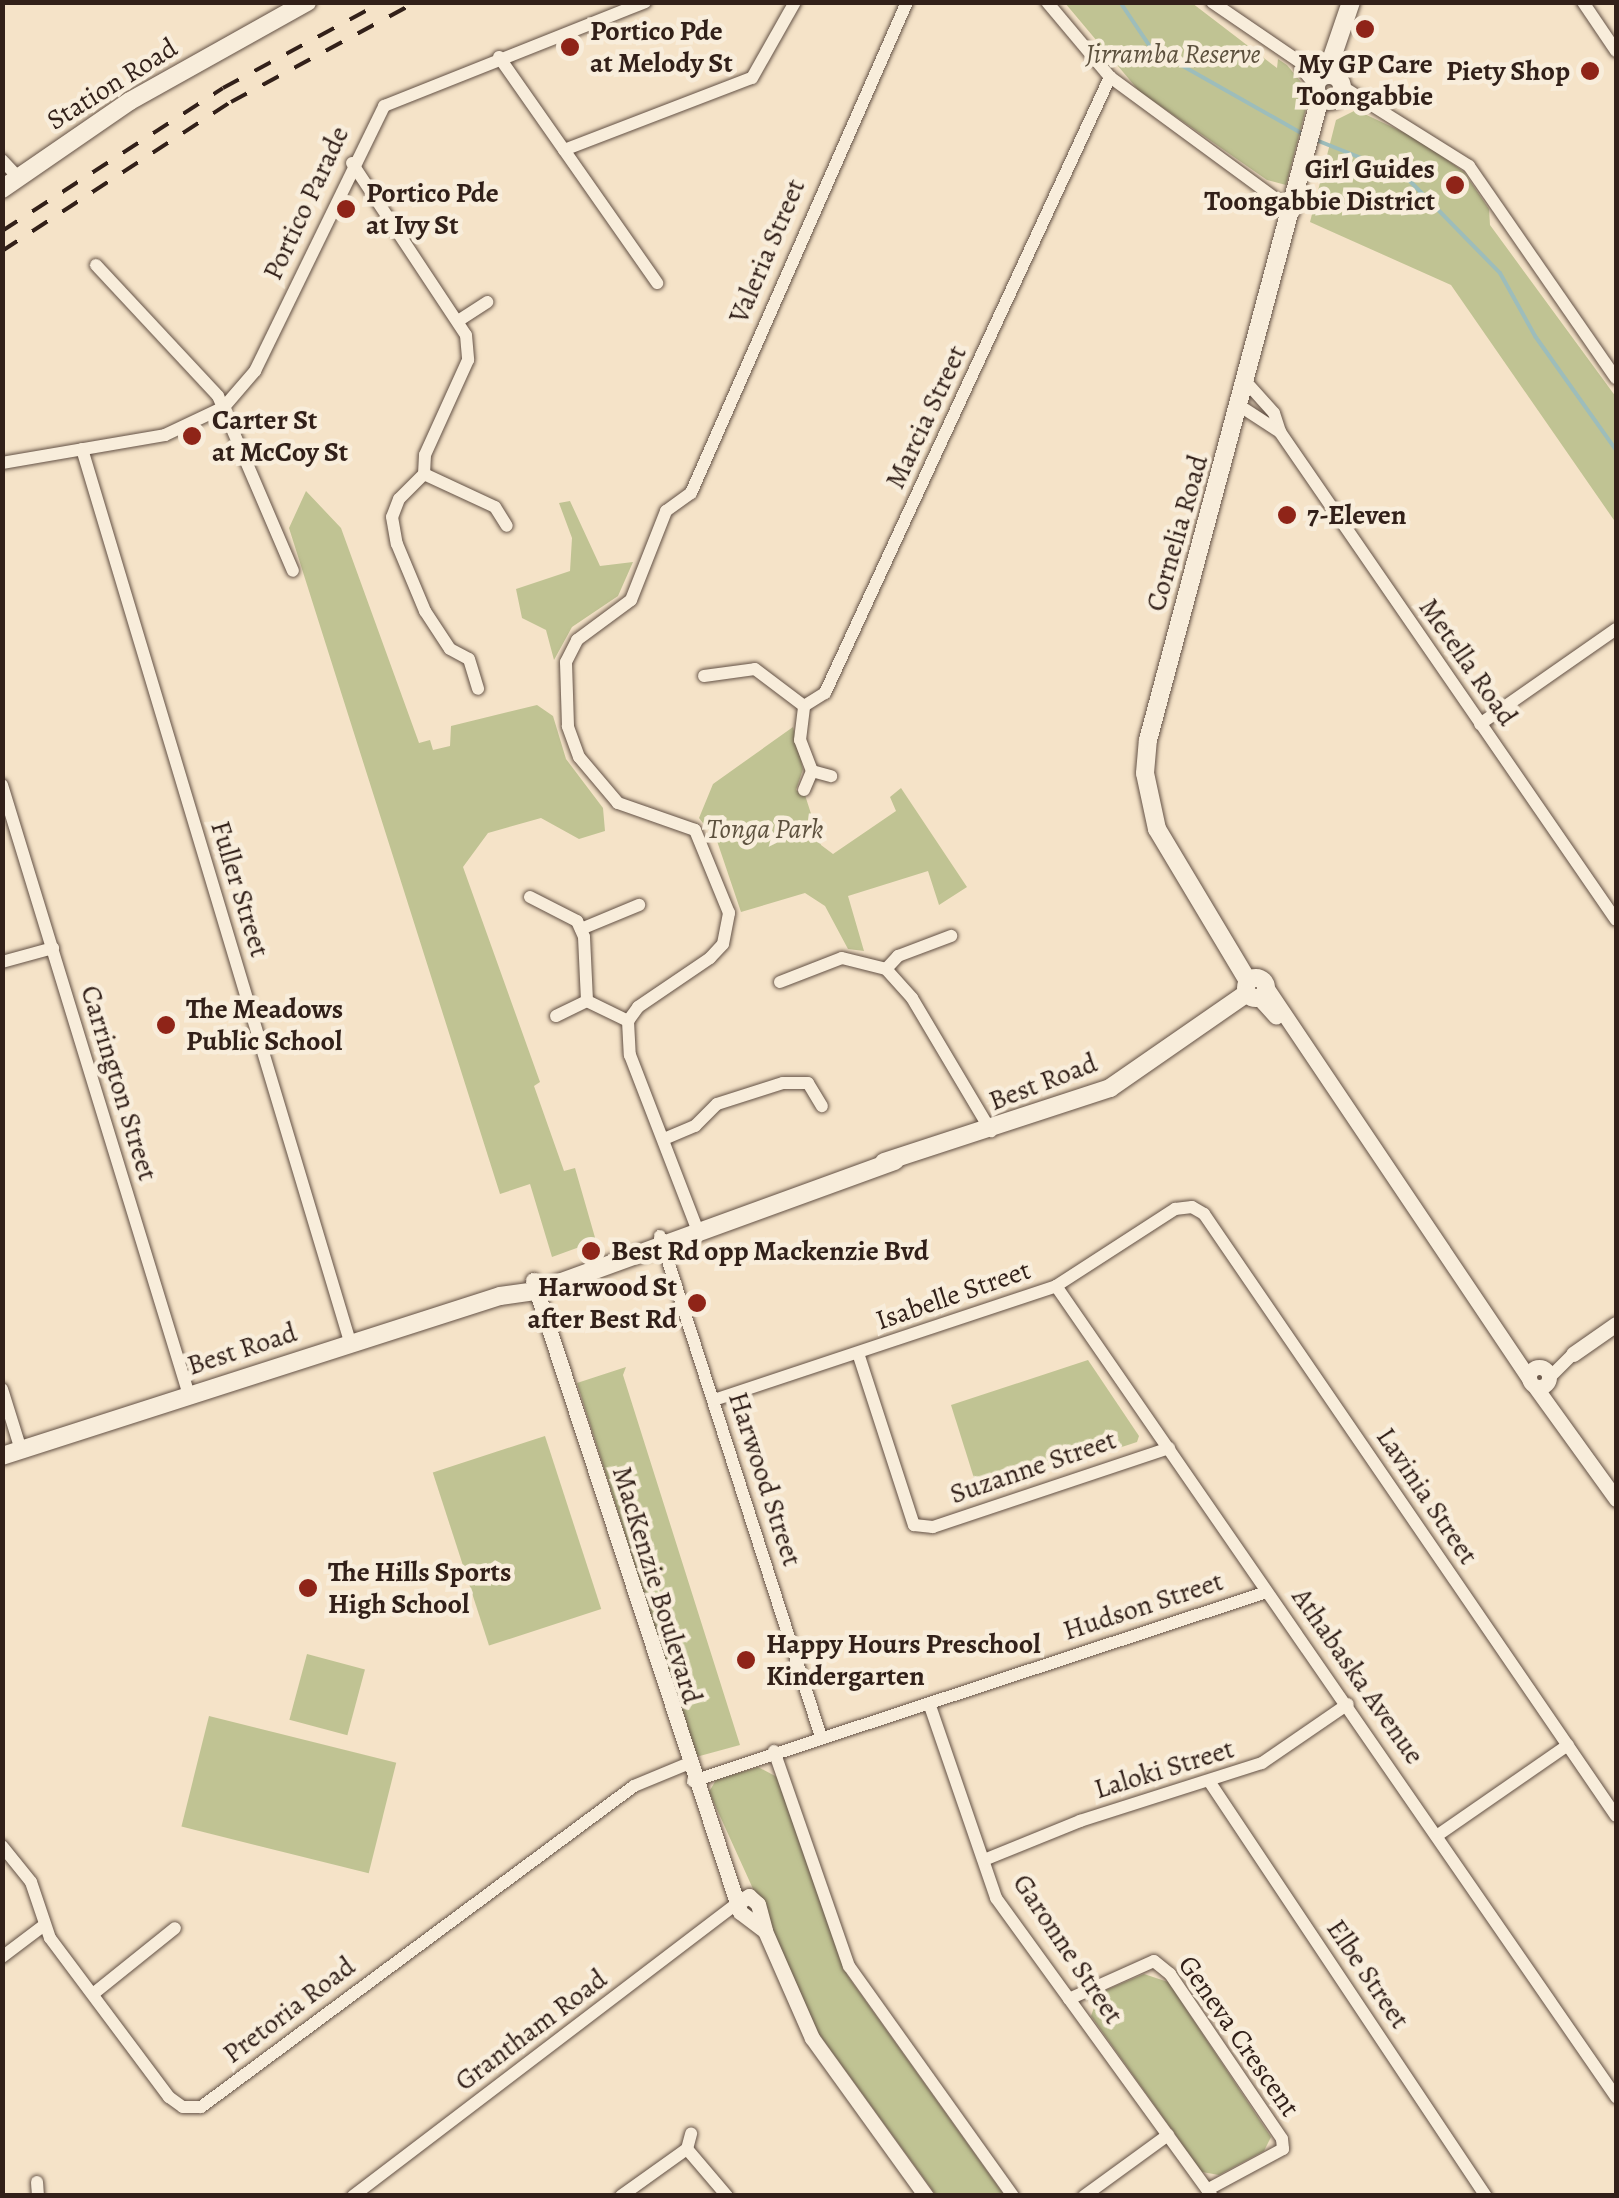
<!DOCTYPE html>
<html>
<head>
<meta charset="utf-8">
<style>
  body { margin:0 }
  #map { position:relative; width:1619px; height:2198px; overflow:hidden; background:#f5e3c8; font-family:Alegreya,serif }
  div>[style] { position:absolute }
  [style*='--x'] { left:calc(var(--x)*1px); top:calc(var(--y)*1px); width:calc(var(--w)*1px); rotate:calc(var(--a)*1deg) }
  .green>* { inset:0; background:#c0c393; transform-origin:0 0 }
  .stream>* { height:4px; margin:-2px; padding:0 2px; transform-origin:2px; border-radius:2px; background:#9dbdbb }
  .roads { filter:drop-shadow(0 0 2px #635145) drop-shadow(0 0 2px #635145) }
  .minor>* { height:12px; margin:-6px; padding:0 6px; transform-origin:6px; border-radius:6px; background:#f8eddb }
  .tertiary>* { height:15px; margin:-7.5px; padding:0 7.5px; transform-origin:7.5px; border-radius:7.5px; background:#f8eddb }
  .tertiary>.ring { margin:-7.5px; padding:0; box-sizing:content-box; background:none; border:15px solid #f8eddb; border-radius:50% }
  .secondary>* { height:18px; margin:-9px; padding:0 9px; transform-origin:9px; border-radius:9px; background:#f8eddb }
  .secondary>.ring { margin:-9px; padding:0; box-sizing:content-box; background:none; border:18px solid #f8eddb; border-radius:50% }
  .rail>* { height:4px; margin-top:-2px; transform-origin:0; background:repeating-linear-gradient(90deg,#322019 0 18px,transparent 0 36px) }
  .dots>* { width:28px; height:28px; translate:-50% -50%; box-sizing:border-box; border:5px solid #f8eddb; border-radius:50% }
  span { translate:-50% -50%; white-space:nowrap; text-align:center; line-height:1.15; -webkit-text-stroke:9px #f8eddb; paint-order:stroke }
  .poi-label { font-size:28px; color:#322019; font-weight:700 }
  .left { translate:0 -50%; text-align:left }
  .right { translate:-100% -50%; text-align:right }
  .park-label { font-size:28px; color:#5d513e; font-style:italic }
  .street-label { font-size:28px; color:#322019 }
  .frame { position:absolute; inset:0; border:5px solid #322019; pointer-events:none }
</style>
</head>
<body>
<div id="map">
  <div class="green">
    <i style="clip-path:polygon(1065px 3px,1192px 3px,1277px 68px,1278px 59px,1287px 65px,1310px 93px,1286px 185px,1267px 180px,1139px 91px)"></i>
    <i style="clip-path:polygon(1356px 110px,1420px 140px,1464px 172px,1489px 209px,1490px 225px,1616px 397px,1616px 523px,1451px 285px,1310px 222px,1336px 120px)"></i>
    <i style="clip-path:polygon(306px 491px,341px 528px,419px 743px,430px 740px,433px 750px,450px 746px,451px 726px,537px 705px,553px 716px,566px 759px,603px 808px,605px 831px,579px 839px,541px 818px,488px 833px,463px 867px,540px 1082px,534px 1086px,564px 1171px,575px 1168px,596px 1241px,552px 1257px,530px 1184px,500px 1194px,289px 528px)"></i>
    <i style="clip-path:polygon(570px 501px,600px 566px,633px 562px,618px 596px,572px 627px,554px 660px,546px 630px,522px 618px,516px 589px,570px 571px,572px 538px,559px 503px)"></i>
    <i style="clip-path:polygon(793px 727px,803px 769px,796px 790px,805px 795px,821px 845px,833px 854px,896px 811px,890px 797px,901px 788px,967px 887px,939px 905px,928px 871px,848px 896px,864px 951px,848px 949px,825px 906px,805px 893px,741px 912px,717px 841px,699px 818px,713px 784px)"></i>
    <i style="clip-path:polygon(1088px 1360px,1139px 1436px,1137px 1442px,979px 1494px,951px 1405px)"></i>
    <i style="clip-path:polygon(626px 1367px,623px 1375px,740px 1745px,696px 1757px,577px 1383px)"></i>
    <i style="left:545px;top:1436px;width:182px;height:118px;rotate:72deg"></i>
    <i style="left:307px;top:1654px;width:60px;height:68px;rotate:15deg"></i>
    <i style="left:209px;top:1716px;width:193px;height:114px;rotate:14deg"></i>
    <i style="clip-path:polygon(758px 1767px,777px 1777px,847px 1975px,1004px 2195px,936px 2195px,819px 2034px,709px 1792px,716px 1780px)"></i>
    <i style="clip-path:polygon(1144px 1974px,1168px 1982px,1271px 2137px,1264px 2151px,1219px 2175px,1202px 2172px,1091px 2016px,1099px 1993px)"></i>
  </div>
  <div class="stream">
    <i style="--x:1120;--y:2;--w:55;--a:56"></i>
    <i style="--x:1151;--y:48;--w:175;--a:29.5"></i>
    <i style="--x:1316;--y:140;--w:95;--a:21.7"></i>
    <i style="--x:1404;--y:175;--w:137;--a:45.6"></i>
    <i style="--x:1500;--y:273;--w:72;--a:60.9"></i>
    <i style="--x:1535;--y:336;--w:140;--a:54.6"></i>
  </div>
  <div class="roads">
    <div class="minor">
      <i style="--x:1047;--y:2;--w:98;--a:50"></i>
      <i style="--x:1110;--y:77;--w:228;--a:36.3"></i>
      <i style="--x:1212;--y:2;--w:133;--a:34.3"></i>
      <i style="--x:1583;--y:2;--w:59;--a:56"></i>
      <i style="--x:499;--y:57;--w:276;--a:55"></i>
      <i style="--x:1301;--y:68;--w:23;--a:50"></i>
      <i style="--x:1343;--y:87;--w:149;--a:32.1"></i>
      <i style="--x:1469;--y:166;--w:258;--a:55.3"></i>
      <i style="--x:564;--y:150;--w:201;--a:-21"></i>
      <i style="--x:752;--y:78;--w:87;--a:-60.5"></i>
      <i style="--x:2;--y:160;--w:25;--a:47"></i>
      <i style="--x:352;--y:163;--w:206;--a:56.5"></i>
      <i style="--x:466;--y:335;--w:25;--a:85"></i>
      <i style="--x:468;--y:360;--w:104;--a:114.4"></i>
      <i style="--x:425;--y:455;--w:19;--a:93"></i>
      <i style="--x:96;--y:265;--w:179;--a:47"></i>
      <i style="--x:218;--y:396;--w:190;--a:66.8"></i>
      <i style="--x:458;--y:321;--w:35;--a:-33"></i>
      <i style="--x:1247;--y:383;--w:40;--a:48"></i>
      <i style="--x:1274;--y:413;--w:20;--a:72"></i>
      <i style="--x:1280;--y:432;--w:592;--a:55.45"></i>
      <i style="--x:1240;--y:406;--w:48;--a:33"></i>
      <i style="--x:82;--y:449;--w:932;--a:73.29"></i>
      <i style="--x:2;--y:463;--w:165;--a:-9.7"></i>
      <i style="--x:165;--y:435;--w:65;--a:-25.4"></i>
      <i style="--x:224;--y:407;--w:48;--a:-49.3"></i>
      <i style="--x:255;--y:371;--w:295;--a:-64"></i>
      <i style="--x:384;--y:106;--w:281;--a:-21.7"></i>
      <i style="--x:424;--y:474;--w:35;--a:135"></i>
      <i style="--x:399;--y:499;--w:19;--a:111"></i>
      <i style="--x:392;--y:517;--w:27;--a:80"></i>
      <i style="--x:397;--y:544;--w:73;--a:67.3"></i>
      <i style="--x:425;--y:611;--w:45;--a:56.7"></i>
      <i style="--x:450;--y:649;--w:21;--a:28"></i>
      <i style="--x:469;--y:659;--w:31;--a:73"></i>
      <i style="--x:424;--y:474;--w:78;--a:24.9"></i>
      <i style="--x:495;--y:507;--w:22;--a:58"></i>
      <i style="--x:704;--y:676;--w:51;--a:-7.8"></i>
      <i style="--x:755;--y:669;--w:61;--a:37.1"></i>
      <i style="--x:1480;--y:724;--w:166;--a:-34.9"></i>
      <i style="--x:812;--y:771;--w:20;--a:15"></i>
      <i style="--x:2;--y:785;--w:638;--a:72.96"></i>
      <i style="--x:804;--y:790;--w:21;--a:-67"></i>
      <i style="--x:812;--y:771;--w:33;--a:-111"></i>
      <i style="--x:800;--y:740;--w:34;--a:-83"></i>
      <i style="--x:804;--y:706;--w:25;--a:-32"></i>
      <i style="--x:825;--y:693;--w:679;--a:-65.17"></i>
      <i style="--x:530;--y:897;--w:53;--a:27.1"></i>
      <i style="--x:577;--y:921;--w:17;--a:66"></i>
      <i style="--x:584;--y:937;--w:64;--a:87.3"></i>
      <i style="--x:587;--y:1001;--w:46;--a:26"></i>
      <i style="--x:581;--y:929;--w:63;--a:-22.5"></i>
      <i style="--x:2;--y:962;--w:53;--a:-15.4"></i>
      <i style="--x:886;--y:969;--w:18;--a:-47"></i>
      <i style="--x:898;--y:956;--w:57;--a:-20.7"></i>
      <i style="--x:780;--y:982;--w:66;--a:-21.2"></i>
      <i style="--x:842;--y:958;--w:45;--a:14"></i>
      <i style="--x:886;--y:969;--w:39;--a:48"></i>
      <i style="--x:912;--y:998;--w:155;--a:59.3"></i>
      <i style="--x:556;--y:1016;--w:34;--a:-26"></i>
      <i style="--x:628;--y:1021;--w:17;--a:-54"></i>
      <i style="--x:638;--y:1007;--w:87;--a:-34.2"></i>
      <i style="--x:710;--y:958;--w:19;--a:-47"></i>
      <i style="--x:723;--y:944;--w:32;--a:-79"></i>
      <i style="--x:729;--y:913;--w:90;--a:-112.3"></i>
      <i style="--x:695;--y:830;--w:82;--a:-160.7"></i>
      <i style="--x:618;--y:803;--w:60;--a:-130.3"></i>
      <i style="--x:579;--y:757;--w:33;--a:-110"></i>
      <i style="--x:568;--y:726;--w:64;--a:-91.8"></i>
      <i style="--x:566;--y:662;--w:25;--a:-63"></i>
      <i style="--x:577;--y:640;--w:67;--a:-36.5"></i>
      <i style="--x:631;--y:600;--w:96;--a:-68.5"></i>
      <i style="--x:666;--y:511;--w:31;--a:-36"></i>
      <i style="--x:691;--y:493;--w:536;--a:-66.25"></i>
      <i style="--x:628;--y:1021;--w:34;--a:87"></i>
      <i style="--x:630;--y:1055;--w:192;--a:68.9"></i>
      <i style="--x:664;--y:1139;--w:34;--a:-23"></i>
      <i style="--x:695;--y:1126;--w:31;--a:-45"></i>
      <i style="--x:717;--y:1104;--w:69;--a:-17.7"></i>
      <i style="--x:783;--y:1083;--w:25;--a:0"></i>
      <i style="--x:808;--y:1083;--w:27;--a:59"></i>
      <i style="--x:660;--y:1236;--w:526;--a:72.18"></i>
      <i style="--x:1056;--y:1286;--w:986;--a:55.37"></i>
      <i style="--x:858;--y:1353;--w:181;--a:72"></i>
      <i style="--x:914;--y:1525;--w:19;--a:6"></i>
      <i style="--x:933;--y:1527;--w:249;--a:-18.5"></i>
      <i style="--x:1550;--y:1377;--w:33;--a:-45"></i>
      <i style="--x:2;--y:1389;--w:64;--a:72.7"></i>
      <i style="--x:714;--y:1400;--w:360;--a:-18.4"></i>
      <i style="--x:1056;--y:1286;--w:142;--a:-32.9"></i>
      <i style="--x:1175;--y:1209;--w:17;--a:-7"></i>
      <i style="--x:1192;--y:1207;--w:14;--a:30"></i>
      <i style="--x:1204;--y:1214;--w:729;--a:55.61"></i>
      <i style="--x:930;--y:1706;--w:203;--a:71"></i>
      <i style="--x:996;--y:1898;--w:368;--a:54.1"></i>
      <i style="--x:774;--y:1751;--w:228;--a:70.8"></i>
      <i style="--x:849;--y:1966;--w:282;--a:54.5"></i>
      <i style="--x:693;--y:1781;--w:604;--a:-18.23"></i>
      <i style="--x:1209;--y:1781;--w:499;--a:56.3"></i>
      <i style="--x:1438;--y:1835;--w:158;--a:-34.7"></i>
      <i style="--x:2;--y:1846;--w:46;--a:51.1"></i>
      <i style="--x:31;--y:1882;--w:59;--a:71.3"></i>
      <i style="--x:50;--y:1938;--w:199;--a:53.2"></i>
      <i style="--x:169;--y:2097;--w:17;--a:36"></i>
      <i style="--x:183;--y:2107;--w:18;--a:0"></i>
      <i style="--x:201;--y:2107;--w:539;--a:-36.55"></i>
      <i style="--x:634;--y:1786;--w:57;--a:-22.5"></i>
      <i style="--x:984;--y:1860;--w:104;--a:-22.1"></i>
      <i style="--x:1080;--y:1821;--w:191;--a:-17.7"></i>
      <i style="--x:1262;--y:1763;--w:104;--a:-34.5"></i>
      <i style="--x:2;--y:1957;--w:51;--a:-37.1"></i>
      <i style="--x:93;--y:1994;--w:105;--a:-38.8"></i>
      <i style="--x:1069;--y:1999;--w:93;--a:-24.1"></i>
      <i style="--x:1154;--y:1961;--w:21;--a:39"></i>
      <i style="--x:1170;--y:1974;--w:199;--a:55.8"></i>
      <i style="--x:1282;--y:2139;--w:10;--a:84"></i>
      <i style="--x:1283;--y:2149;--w:86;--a:151.7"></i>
      <i style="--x:687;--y:2149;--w:62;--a:49.6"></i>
      <i style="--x:37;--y:2182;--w:14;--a:86"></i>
      <i style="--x:353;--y:2196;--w:483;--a:-37.3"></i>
      <i style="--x:621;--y:2196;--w:81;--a:-35.5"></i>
      <i style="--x:687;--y:2149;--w:16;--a:-75"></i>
      <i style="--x:1084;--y:2196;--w:104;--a:-36"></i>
    </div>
    <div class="tertiary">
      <i style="--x:1266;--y:987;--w:472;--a:56.1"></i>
      <i style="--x:1259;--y:998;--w:25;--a:48"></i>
      <i style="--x:533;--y:1280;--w:665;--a:71.86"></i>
      <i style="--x:740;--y:1912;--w:31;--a:37"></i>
      <i style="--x:765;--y:1931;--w:117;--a:66.3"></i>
      <i style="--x:812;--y:2038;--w:195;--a:54.2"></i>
      <i style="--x:1573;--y:1354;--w:52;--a:-34.9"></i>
      <i class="ring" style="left:1529px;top:1367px;width:5px;height:5px"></i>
      <i style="--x:1536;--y:1388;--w:137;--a:54.2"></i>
      <i style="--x:737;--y:1903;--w:14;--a:-30"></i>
      <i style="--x:749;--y:1896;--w:12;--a:42"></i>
      <i style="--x:758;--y:1904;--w:28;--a:75"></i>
    </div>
    <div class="secondary">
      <i class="ring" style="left:1316px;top:75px;width:8px;height:8px"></i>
      <i style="--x:1326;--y:75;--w:77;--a:-71.1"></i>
      <i style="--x:2;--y:189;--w:155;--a:-34.5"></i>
      <i style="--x:130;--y:101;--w:203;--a:-29.2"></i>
      <i class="ring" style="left:1246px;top:978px;width:2px;height:2px"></i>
      <i style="--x:1248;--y:981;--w:177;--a:-120.9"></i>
      <i style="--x:1157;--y:829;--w:57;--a:-102.1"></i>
      <i style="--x:1145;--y:773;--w:33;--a:-85"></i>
      <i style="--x:1148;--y:740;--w:665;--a:-75"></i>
      <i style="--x:884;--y:1162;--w:238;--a:-18.1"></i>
      <i style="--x:1110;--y:1088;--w:167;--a:-34.7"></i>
      <i style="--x:2;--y:1456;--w:523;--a:-17.81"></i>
      <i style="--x:500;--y:1296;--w:37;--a:-8"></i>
      <i style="--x:537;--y:1291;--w:381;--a:-20"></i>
    </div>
  </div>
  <div class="rail">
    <i style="--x:2;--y:231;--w:263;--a:-32.9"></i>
    <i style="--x:223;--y:88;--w:181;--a:-28.4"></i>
    <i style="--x:2;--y:251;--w:273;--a:-33.1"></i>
    <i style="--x:231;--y:102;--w:210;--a:-28.4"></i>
  </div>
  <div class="dots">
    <i style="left:1365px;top:29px;background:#8f2418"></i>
    <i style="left:570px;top:47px;background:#8f2418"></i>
    <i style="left:1590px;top:71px;background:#8f2418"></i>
    <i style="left:1455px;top:185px;background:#8f2418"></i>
    <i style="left:346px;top:209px;background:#8f2418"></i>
    <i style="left:192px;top:436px;background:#8f2418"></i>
    <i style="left:1287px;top:515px;background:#8f2418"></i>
    <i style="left:166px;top:1025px;background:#8f2418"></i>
    <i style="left:591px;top:1251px;background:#8f2418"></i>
    <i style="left:697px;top:1303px;background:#8f2418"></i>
    <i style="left:308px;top:1588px;background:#8f2418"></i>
    <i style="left:746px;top:1660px;background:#8f2418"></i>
  </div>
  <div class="poi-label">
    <span class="left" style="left:590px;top:47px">Portico Pde<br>at Melody St</span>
    <span style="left:1365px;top:80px">My GP Care<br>Toongabbie</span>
    <span class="right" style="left:1570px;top:71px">Piety Shop</span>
    <span class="right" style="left:1435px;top:185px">Girl Guides<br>Toongabbie District</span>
    <span class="left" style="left:366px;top:209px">Portico Pde<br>at Ivy St</span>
    <span class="left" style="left:212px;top:436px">Carter St<br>at McCoy St</span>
    <span class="left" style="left:1307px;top:515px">7-Eleven</span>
    <span class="left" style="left:186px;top:1025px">The Meadows<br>Public School</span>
    <span class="left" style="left:611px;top:1251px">Best Rd opp Mackenzie Bvd</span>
    <span class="right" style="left:677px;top:1303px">Harwood St<br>after Best Rd</span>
    <span class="left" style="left:328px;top:1588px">The Hills Sports<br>High School</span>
    <span class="left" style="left:766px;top:1660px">Happy Hours Preschool<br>Kindergarten</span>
  </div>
  <div class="park-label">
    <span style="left:1173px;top:54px">Jirramba Reserve</span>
    <span style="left:765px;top:829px">Tonga Park</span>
  </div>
  <div class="street-label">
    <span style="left:112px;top:84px;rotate:-32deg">Station Road</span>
    <span style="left:306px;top:203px;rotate:-65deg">Portico Parade</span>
    <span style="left:767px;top:251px;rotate:-67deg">Valeria Street</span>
    <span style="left:926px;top:417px;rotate:-65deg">Marcia Street</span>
    <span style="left:1177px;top:533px;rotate:-74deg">Cornelia Road</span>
    <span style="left:1468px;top:662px;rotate:55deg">Metella Road</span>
    <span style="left:240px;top:889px;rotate:73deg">Fuller Street</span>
    <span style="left:1043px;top:1082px;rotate:-21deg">Best Road</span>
    <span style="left:119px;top:1083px;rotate:73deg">Carrington Street</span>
    <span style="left:953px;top:1295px;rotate:-19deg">Isabelle Street</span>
    <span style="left:242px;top:1349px;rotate:-18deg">Best Road</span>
    <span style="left:1033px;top:1467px;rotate:-19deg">Suzanne Street</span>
    <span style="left:765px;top:1479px;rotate:72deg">Harwood Street</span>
    <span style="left:1427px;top:1496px;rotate:56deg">Lavinia Street</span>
    <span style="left:657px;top:1585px;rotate:73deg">MacKenzie Boulevard</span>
    <span style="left:1143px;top:1606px;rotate:-18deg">Hudson Street</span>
    <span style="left:1358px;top:1676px;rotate:55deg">Athabaska Avenue</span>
    <span style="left:1164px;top:1769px;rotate:-17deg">Laloki Street</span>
    <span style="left:1068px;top:1949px;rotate:56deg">Garonne Street</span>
    <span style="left:1368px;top:1974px;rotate:56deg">Elbe Street</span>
    <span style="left:289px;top:2010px;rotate:-37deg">Pretoria Road</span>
    <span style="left:531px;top:2030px;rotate:-37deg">Grantham Road</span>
    <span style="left:1239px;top:2036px;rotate:55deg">Geneva Crescent</span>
  </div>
  <div class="frame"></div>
</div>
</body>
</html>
